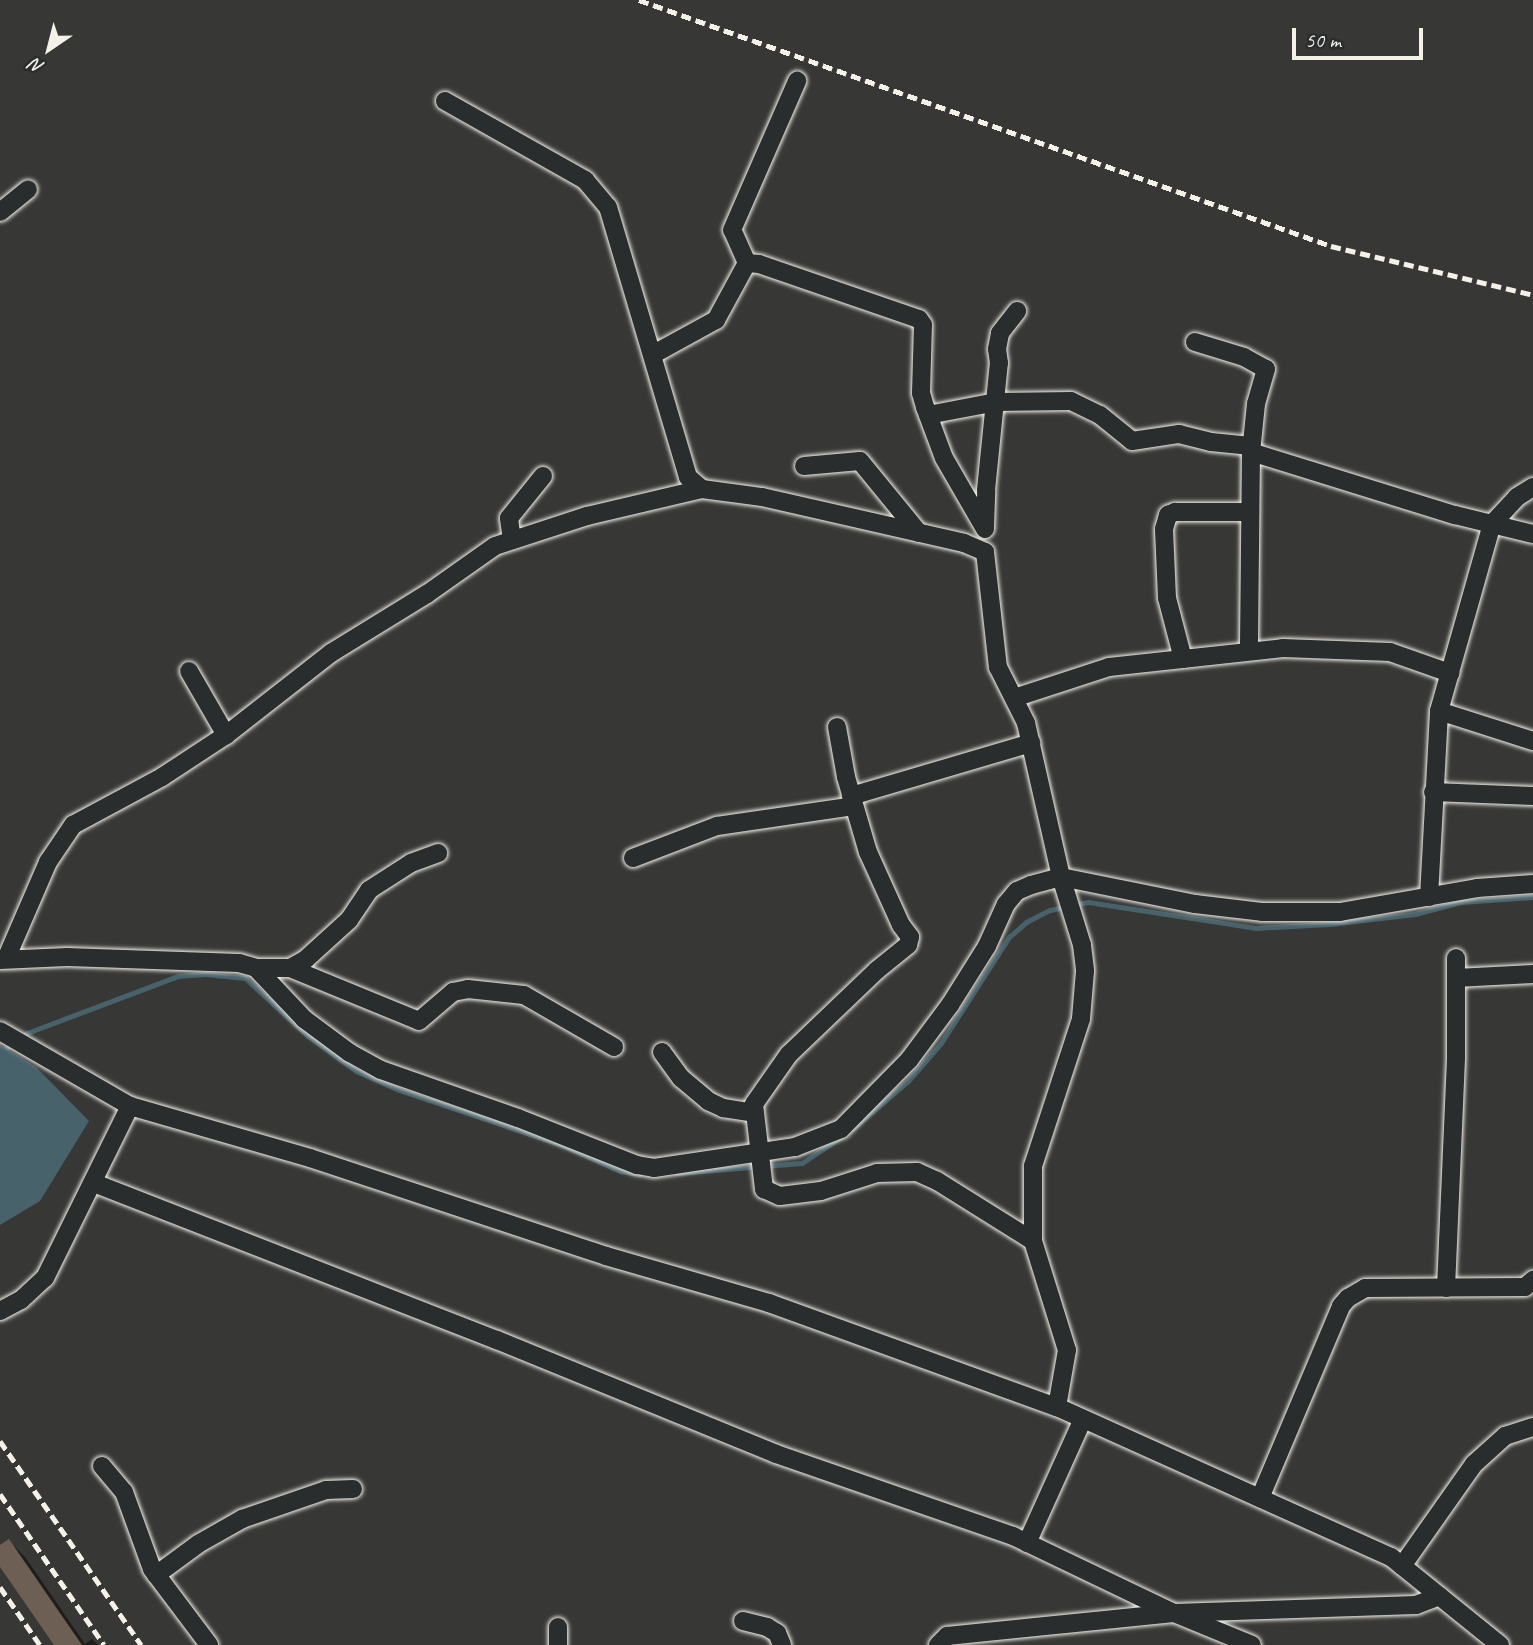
<!DOCTYPE html>
<html>
<head>
<meta charset="utf-8">
<style>
  body { margin:0 }
  #map { position:relative; width:1533px; height:1645px; overflow:hidden; background:#373736; font-family:Caveat,sans-serif }
  div>[style] { position:absolute }
  [style*='--x'] { left:calc(var(--x)*1px); top:calc(var(--y)*1px); width:calc(var(--w)*1px); rotate:calc(var(--a)*1deg) }
  .water>* { inset:0; background:#47626b }
  .shadow>* { inset:0; background:#0007 }
  .stream>* { height:5px; margin:-2.5px; padding:0 2.5px; transform-origin:2.5px; border-radius:2.5px; background:#47626b }
  .building>* { inset:0; background:#6d5f54 }
  .roads { filter:drop-shadow(0 0 2px #f4f1e8) drop-shadow(0 0 2px #f4f1e8) }
  .street>* { height:18px; margin:-9px; padding:0 9px; transform-origin:9px; border-radius:9px; background:#2a2d2e }
  .rail>* { height:5px; margin-top:-2.5px; transform-origin:0; background:repeating-linear-gradient(90deg,#f4f1e8 0 10px,transparent 0 15px) }
  span { translate:-50% -50%; white-space:nowrap; text-align:center; line-height:1.15; -webkit-text-stroke:5px #2a2d2e; paint-order:stroke }
  .north { position:absolute; left:14px; top:14px; width:70px; height:70px; -webkit-text-stroke:5px #2a2d2e; paint-order:stroke; rotate:215deg; font-size:19px; font-weight:700; line-height:28px; text-align:center; color:#f4f1e8 }
  .north::after { content:''; display:block; margin:auto; width:24px; height:32px; background:#f4f1e8; clip-path:polygon(50% 0,100% 100%,50% 72%,0 100%) }
  .scale { position:absolute; left:1292px; top:28px; width:131px; height:32px; box-sizing:border-box; border:4px solid #f4f1e8; border-top:0; padding-left:9px; font-size:21px; line-height:24px; white-space:nowrap; color:#f4f1e8; -webkit-text-stroke:5px #2a2d2e; paint-order:stroke }
</style>
</head>
<body>
<div id="map">
  <div class="water">
    <i style="clip-path:polygon(0 1045px,36px 1067px,89px 1121px,40px 1201px,0 1225px)"></i>
  </div>
  <div class="shadow">
    <i style="clip-path:polygon(9px 1541px,25px 1557px,85px 1644px,92px 1639px,98px 1645px,56px 1645px,0 1564px,0 1547px)"></i>
  </div>
  <div class="stream">
    <i style="--x:0;--y:1053;--w:34;--a:-37"></i>
    <i style="--x:27;--y:1033;--w:161;--a:-20.7"></i>
    <i style="--x:178;--y:976;--w:27;--a:-4"></i>
    <i style="--x:205;--y:974;--w:40;--a:5.7"></i>
    <i style="--x:245;--y:978;--w:86;--a:42.6"></i>
    <i style="--x:308;--y:1036;--w:59;--a:36.1"></i>
    <i style="--x:356;--y:1071;--w:47;--a:23.8"></i>
    <i style="--x:399;--y:1090;--w:172;--a:18.6"></i>
    <i style="--x:562;--y:1145;--w:64;--a:24.1"></i>
    <i style="--x:620;--y:1171;--w:20;--a:9"></i>
    <i style="--x:852;--y:1129;--w:74;--a:-40.6"></i>
    <i style="--x:908;--y:1081;--w:50;--a:-49"></i>
    <i style="--x:941;--y:1043;--w:126;--a:-57.3"></i>
    <i style="--x:1009;--y:937;--w:23;--a:-41"></i>
    <i style="--x:1026;--y:922;--w:27;--a:-27"></i>
    <i style="--x:1050;--y:910;--w:39;--a:-12"></i>
    <i style="--x:1088;--y:902;--w:169;--a:8.8"></i>
    <i style="--x:1255;--y:928;--w:74;--a:-3.1"></i>
    <i style="--x:1329;--y:924;--w:87;--a:-6.6"></i>
    <i style="--x:1415;--y:914;--w:48;--a:-14.6"></i>
    <i style="--x:1461;--y:902;--w:72;--a:-4"></i>
    <i style="--x:677;--y:1173;--w:125;--a:-4.6"></i>
    <i style="--x:802;--y:1163;--w:47;--a:-33.7"></i>
  </div>
  <div class="building">
    <i style="clip-path:polygon(9px 1539px,82px 1645px,54px 1645px,0 1567px,0 1545px)"></i>
  </div>
  <div class="roads">
    <div class="street">
      <i style="--x:445;--y:101;--w:161;--a:29.4"></i>
      <i style="--x:585;--y:180;--w:35;--a:50"></i>
      <i style="--x:608;--y:207;--w:282;--a:73.5"></i>
      <i style="--x:688;--y:477;--w:18;--a:41"></i>
      <i style="--x:702;--y:489;--w:61;--a:7.6"></i>
      <i style="--x:762;--y:497;--w:207;--a:12.8"></i>
      <i style="--x:964;--y:543;--w:23;--a:23"></i>
      <i style="--x:985;--y:552;--w:116;--a:83.6"></i>
      <i style="--x:998;--y:667;--w:63;--a:63.4"></i>
      <i style="--x:1026;--y:723;--w:158;--a:77.2"></i>
      <i style="--x:1061;--y:877;--w:71;--a:72.8"></i>
      <i style="--x:1082;--y:945;--w:26;--a:83"></i>
      <i style="--x:1085;--y:971;--w:48;--a:94.8"></i>
      <i style="--x:1081;--y:1019;--w:155;--a:108.1"></i>
      <i style="--x:1033;--y:1166;--w:75;--a:90"></i>
      <i style="--x:1033;--y:1241;--w:114;--a:72.7"></i>
      <i style="--x:1067;--y:1350;--w:58;--a:100"></i>
      <i style="--x:0;--y:212;--w:36;--a:-39"></i>
      <i style="--x:747;--y:263;--w:36;--a:-114"></i>
      <i style="--x:732;--y:230;--w:163;--a:-66.4"></i>
      <i style="--x:1195;--y:342;--w:51;--a:17"></i>
      <i style="--x:1244;--y:357;--w:25;--a:29"></i>
      <i style="--x:1266;--y:369;--w:36;--a:106"></i>
      <i style="--x:1256;--y:404;--w:48;--a:95.9"></i>
      <i style="--x:1251;--y:452;--w:199;--a:90.6"></i>
      <i style="--x:652;--y:355;--w:73;--a:-28.7"></i>
      <i style="--x:716;--y:320;--w:65;--a:-61.5"></i>
      <i style="--x:747;--y:263;--w:12;--a:5"></i>
      <i style="--x:759;--y:264;--w:169;--a:19"></i>
      <i style="--x:919;--y:319;--w:7;--a:56"></i>
      <i style="--x:923;--y:325;--w:68;--a:91.7"></i>
      <i style="--x:921;--y:393;--w:15;--a:74"></i>
      <i style="--x:925;--y:407;--w:54;--a:69.6"></i>
      <i style="--x:944;--y:458;--w:82;--a:60"></i>
      <i style="--x:928;--y:415;--w:69;--a:-10.8"></i>
      <i style="--x:996;--y:402;--w:75;--a:-0.8"></i>
      <i style="--x:1071;--y:401;--w:32;--a:26"></i>
      <i style="--x:1100;--y:415;--w:41;--a:39.1"></i>
      <i style="--x:1132;--y:441;--w:48;--a:-8.5"></i>
      <i style="--x:1179;--y:434;--w:33;--a:14"></i>
      <i style="--x:1211;--y:442;--w:40;--a:5.7"></i>
      <i style="--x:1251;--y:452;--w:214;--a:17.2"></i>
      <i style="--x:1455;--y:515;--w:80;--a:13.7"></i>
      <i style="--x:804;--y:466;--w:56;--a:-5.1"></i>
      <i style="--x:860;--y:461;--w:93;--a:50.7"></i>
      <i style="--x:985;--y:527;--w:37;--a:-88"></i>
      <i style="--x:986;--y:490;--w:128;--a:-84.2"></i>
      <i style="--x:999;--y:363;--w:14;--a:-98"></i>
      <i style="--x:997;--y:349;--w:16;--a:-79"></i>
      <i style="--x:1000;--y:333;--w:28;--a:-52"></i>
      <i style="--x:512;--y:540;--w:22;--a:-98"></i>
      <i style="--x:509;--y:518;--w:54;--a:-51"></i>
      <i style="--x:1183;--y:659;--w:63;--a:-104.7"></i>
      <i style="--x:1167;--y:598;--w:69;--a:-92.5"></i>
      <i style="--x:1164;--y:529;--w:15;--a:-74"></i>
      <i style="--x:1168;--y:515;--w:8;--a:-23"></i>
      <i style="--x:1175;--y:512;--w:75;--a:0"></i>
      <i style="--x:189;--y:671;--w:74;--a:60"></i>
      <i style="--x:1014;--y:698;--w:100;--a:-18.1"></i>
      <i style="--x:1109;--y:667;--w:175;--a:-6.2"></i>
      <i style="--x:1283;--y:648;--w:107;--a:2.1"></i>
      <i style="--x:1390;--y:652;--w:64;--a:19.3"></i>
      <i style="--x:1439;--y:711;--w:99;--a:17.7"></i>
      <i style="--x:837;--y:727;--w:51;--a:79.8"></i>
      <i style="--x:846;--y:777;--w:78;--a:73.7"></i>
      <i style="--x:868;--y:852;--w:80;--a:65.7"></i>
      <i style="--x:901;--y:925;--w:15;--a:53"></i>
      <i style="--x:910;--y:937;--w:8;--a:104"></i>
      <i style="--x:908;--y:945;--w:41;--a:140.9"></i>
      <i style="--x:876;--y:971;--w:120;--a:136.3"></i>
      <i style="--x:789;--y:1054;--w:61;--a:125"></i>
      <i style="--x:754;--y:1104;--w:86;--a:83.3"></i>
      <i style="--x:764;--y:1189;--w:17;--a:24"></i>
      <i style="--x:780;--y:1196;--w:41;--a:-7"></i>
      <i style="--x:821;--y:1191;--w:59;--a:-17.8"></i>
      <i style="--x:877;--y:1173;--w:40;--a:-1.4"></i>
      <i style="--x:917;--y:1172;--w:22;--a:24"></i>
      <i style="--x:937;--y:1181;--w:113;--a:32"></i>
      <i style="--x:1433;--y:792;--w:100;--a:2.3"></i>
      <i style="--x:851;--y:796;--w:188;--a:-16.4"></i>
      <i style="--x:633;--y:858;--w:90;--a:-20.9"></i>
      <i style="--x:717;--y:826;--w:138;--a:-8.3"></i>
      <i style="--x:1429;--y:897;--w:186;--a:-86.9"></i>
      <i style="--x:1439;--y:711;--w:194;--a:-74.2"></i>
      <i style="--x:1492;--y:524;--w:37;--a:-47"></i>
      <i style="--x:1517;--y:497;--w:19;--a:-32"></i>
      <i style="--x:6;--y:959;--w:106;--a:-66.6"></i>
      <i style="--x:48;--y:862;--w:45;--a:-56"></i>
      <i style="--x:73;--y:825;--w:101;--a:-28.3"></i>
      <i style="--x:162;--y:777;--w:77;--a:-33.3"></i>
      <i style="--x:226;--y:735;--w:133;--a:-38"></i>
      <i style="--x:331;--y:653;--w:113;--a:-31.6"></i>
      <i style="--x:427;--y:594;--w:83;--a:-35.2"></i>
      <i style="--x:495;--y:546;--w:97;--a:-18.1"></i>
      <i style="--x:587;--y:516;--w:118;--a:-13.2"></i>
      <i style="--x:0;--y:960;--w:67;--a:-2.6"></i>
      <i style="--x:67;--y:957;--w:172;--a:2"></i>
      <i style="--x:239;--y:963;--w:18;--a:16"></i>
      <i style="--x:256;--y:968;--w:70;--a:46.7"></i>
      <i style="--x:304;--y:1019;--w:57;--a:36.5"></i>
      <i style="--x:350;--y:1053;--w:35;--a:29"></i>
      <i style="--x:381;--y:1070;--w:145;--a:19.3"></i>
      <i style="--x:518;--y:1118;--w:128;--a:21.6"></i>
      <i style="--x:637;--y:1165;--w:17;--a:10"></i>
      <i style="--x:654;--y:1168;--w:143;--a:-8.5"></i>
      <i style="--x:795;--y:1147;--w:49;--a:-21.4"></i>
      <i style="--x:841;--y:1129;--w:97;--a:-45.4"></i>
      <i style="--x:909;--y:1060;--w:69;--a:-53.3"></i>
      <i style="--x:950;--y:1005;--w:70;--a:-57.9"></i>
      <i style="--x:987;--y:946;--w:46;--a:-65.7"></i>
      <i style="--x:1006;--y:904;--w:17;--a:-50"></i>
      <i style="--x:1017;--y:891;--w:15;--a:-23"></i>
      <i style="--x:1031;--y:885;--w:31;--a:-15"></i>
      <i style="--x:1061;--y:877;--w:137;--a:11.4"></i>
      <i style="--x:1195;--y:904;--w:67;--a:6.8"></i>
      <i style="--x:1262;--y:912;--w:78;--a:0"></i>
      <i style="--x:1340;--y:912;--w:139;--a:-9.9"></i>
      <i style="--x:1477;--y:888;--w:56;--a:-4.1"></i>
      <i style="--x:256;--y:968;--w:34;--a:0"></i>
      <i style="--x:290;--y:968;--w:18;--a:-29"></i>
      <i style="--x:306;--y:959;--w:58;--a:-42.2"></i>
      <i style="--x:349;--y:920;--w:36;--a:-56"></i>
      <i style="--x:369;--y:890;--w:50;--a:-32.7"></i>
      <i style="--x:411;--y:863;--w:29;--a:-20"></i>
      <i style="--x:290;--y:968;--w:139;--a:22.3"></i>
      <i style="--x:419;--y:1021;--w:45;--a:-40.5"></i>
      <i style="--x:453;--y:992;--w:15;--a:-11"></i>
      <i style="--x:468;--y:989;--w:56;--a:6.1"></i>
      <i style="--x:524;--y:995;--w:104;--a:30"></i>
      <i style="--x:1456;--y:978;--w:77;--a:-3"></i>
      <i style="--x:0;--y:1031;--w:150;--a:30"></i>
      <i style="--x:130;--y:1106;--w:187;--a:16.1"></i>
      <i style="--x:310;--y:1158;--w:312;--a:18.3"></i>
      <i style="--x:606;--y:1256;--w:170;--a:16.1"></i>
      <i style="--x:769;--y:1303;--w:306;--a:19.9"></i>
      <i style="--x:1057;--y:1407;--w:366;--a:24.2"></i>
      <i style="--x:1391;--y:1557;--w:140;--a:38.9"></i>
      <i style="--x:662;--y:1052;--w:32;--a:54"></i>
      <i style="--x:681;--y:1078;--w:35;--a:40"></i>
      <i style="--x:708;--y:1101;--w:17;--a:25"></i>
      <i style="--x:723;--y:1108;--w:30;--a:9"></i>
      <i style="--x:94;--y:1183;--w:433;--a:21.3"></i>
      <i style="--x:497;--y:1340;--w:301;--a:22.2"></i>
      <i style="--x:776;--y:1454;--w:251;--a:19.1"></i>
      <i style="--x:1013;--y:1536;--w:178;--a:25.6"></i>
      <i style="--x:1174;--y:1613;--w:242;--a:-1.9"></i>
      <i style="--x:1416;--y:1605;--w:25;--a:-21"></i>
      <i style="--x:1446;--y:1288;--w:231;--a:-87.5"></i>
      <i style="--x:1456;--y:1057;--w:99;--a:-90"></i>
      <i style="--x:0;--y:1311;--w:24;--a:-28"></i>
      <i style="--x:21;--y:1300;--w:33;--a:-43"></i>
      <i style="--x:45;--y:1278;--w:192;--a:-63.7"></i>
      <i style="--x:102;--y:1466;--w:34;--a:50"></i>
      <i style="--x:124;--y:1492;--w:82;--a:70"></i>
      <i style="--x:152;--y:1569;--w:95;--a:53.1"></i>
      <i style="--x:1260;--y:1498;--w:208;--a:-67.1"></i>
      <i style="--x:1341;--y:1306;--w:11;--a:-49"></i>
      <i style="--x:1348;--y:1298;--w:20;--a:-30"></i>
      <i style="--x:1365;--y:1288;--w:160;--a:-0.4"></i>
      <i style="--x:1525;--y:1287;--w:11;--a:-41"></i>
      <i style="--x:1027;--y:1543;--w:136;--a:-65.7"></i>
      <i style="--x:1402;--y:1566;--w:125;--a:-54.8"></i>
      <i style="--x:1474;--y:1464;--w:42;--a:-42.1"></i>
      <i style="--x:1505;--y:1436;--w:29;--a:-18"></i>
      <i style="--x:156;--y:1575;--w:52;--a:-36.4"></i>
      <i style="--x:198;--y:1544;--w:51;--a:-29.6"></i>
      <i style="--x:242;--y:1519;--w:89;--a:-19"></i>
      <i style="--x:326;--y:1490;--w:27;--a:-2"></i>
      <i style="--x:743;--y:1621;--w:25;--a:14"></i>
      <i style="--x:767;--y:1627;--w:12;--a:31"></i>
      <i style="--x:777;--y:1633;--w:13;--a:67"></i>
      <i style="--x:558;--y:1645;--w:18;--a:-90"></i>
      <i style="--x:938;--y:1645;--w:13;--a:-45"></i>
      <i style="--x:947;--y:1636;--w:228;--a:-5.8"></i>
      <i style="--x:1174;--y:1613;--w:84;--a:22.3"></i>
    </div>
  </div>
  <div class="rail">
    <i style="--x:639;--y:0;--w:734;--a:19.57"></i>
    <i style="--x:1331;--y:246;--w:208;--a:13.6"></i>
    <i style="--x:0;--y:1441;--w:248;--a:55.3"></i>
    <i style="--x:0;--y:1494;--w:183;--a:55.4"></i>
    <i style="--x:0;--y:1587;--w:70;--a:55.4"></i>
  </div>
  <div class="north">N</div>
  <div class="scale">50 m</div>
</div>
</body>
</html>
